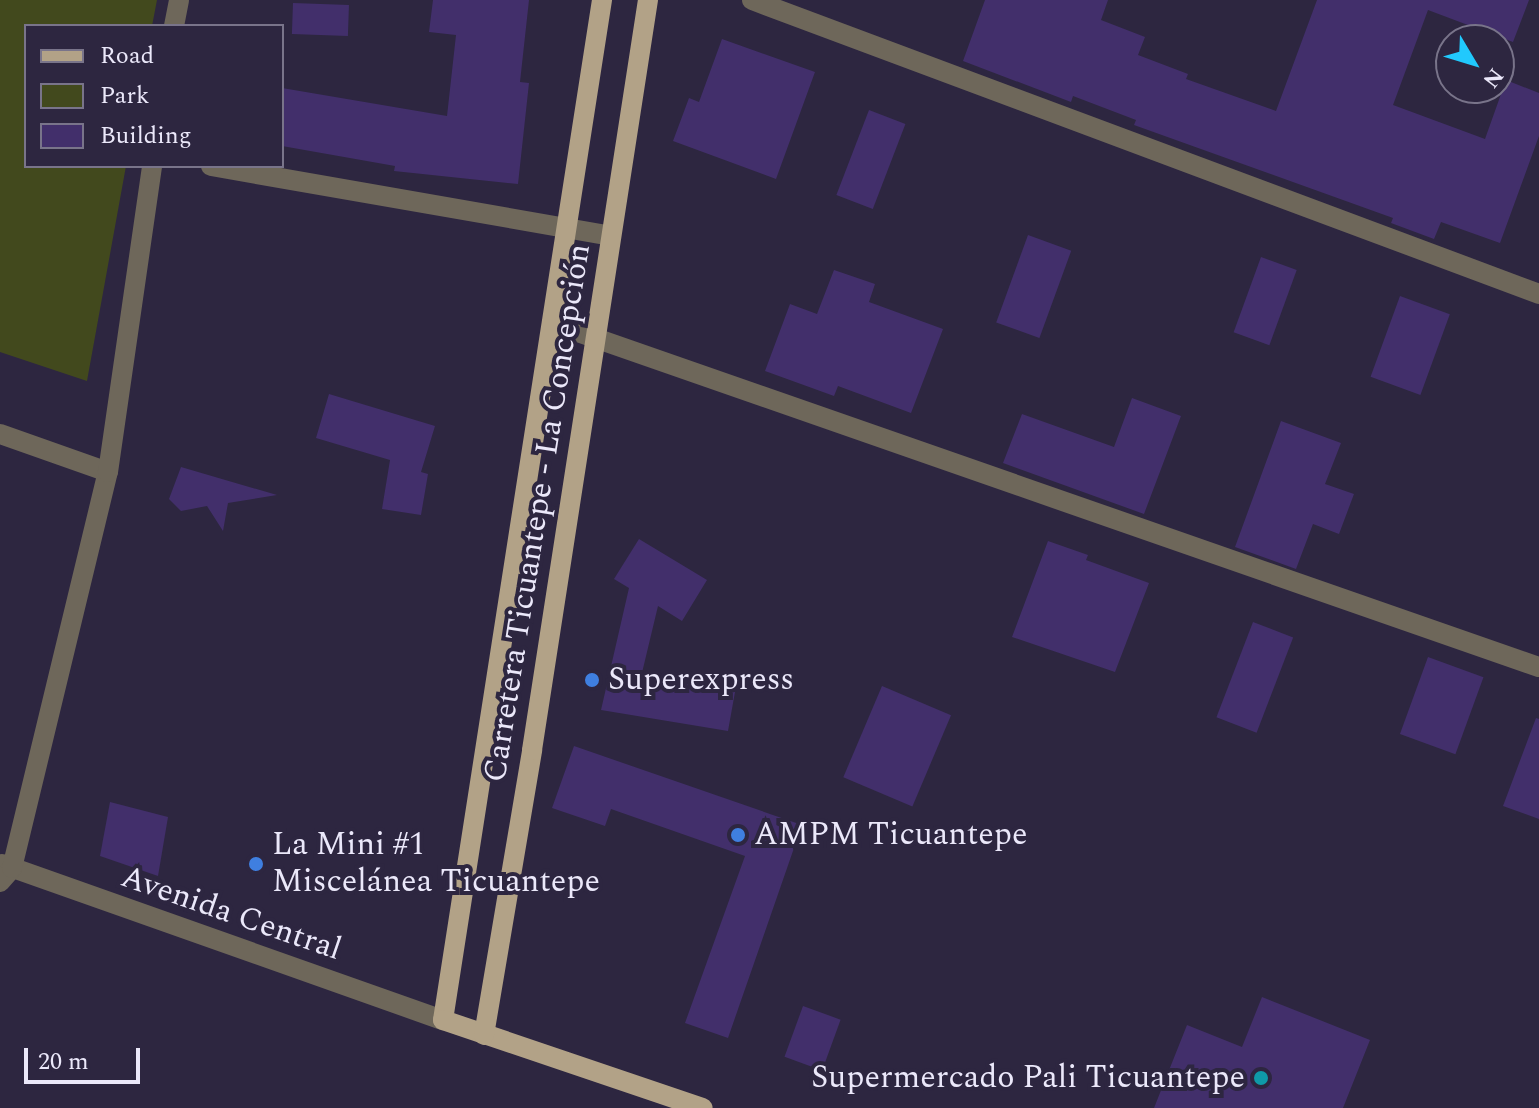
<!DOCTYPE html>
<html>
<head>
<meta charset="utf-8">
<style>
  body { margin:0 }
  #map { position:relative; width:1539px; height:1108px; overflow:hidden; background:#2d2640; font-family:Spectral,serif }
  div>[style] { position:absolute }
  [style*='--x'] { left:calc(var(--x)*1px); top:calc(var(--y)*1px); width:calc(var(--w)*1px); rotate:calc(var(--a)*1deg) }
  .green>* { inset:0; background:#42491d }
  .building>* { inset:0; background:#422f6b; transform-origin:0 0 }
  .minor>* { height:20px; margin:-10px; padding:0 10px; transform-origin:10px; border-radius:10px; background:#6e675a }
  .major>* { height:20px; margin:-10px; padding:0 10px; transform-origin:10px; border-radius:10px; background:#b2a287 }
  .dots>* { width:22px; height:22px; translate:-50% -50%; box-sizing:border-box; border:4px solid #2d2640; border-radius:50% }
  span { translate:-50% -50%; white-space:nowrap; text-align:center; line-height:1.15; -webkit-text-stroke:8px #2d2640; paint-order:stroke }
  .street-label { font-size:32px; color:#ebe8fa }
  .poi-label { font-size:32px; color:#ebe8fa }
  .left { translate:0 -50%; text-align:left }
  .right { translate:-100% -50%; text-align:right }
  .legend { position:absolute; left:24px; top:24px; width:260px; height:144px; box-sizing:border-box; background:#2d2640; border:2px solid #79748a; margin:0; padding:10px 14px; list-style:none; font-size:24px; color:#ebe8fa }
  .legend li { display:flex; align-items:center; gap:16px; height:40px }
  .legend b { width:40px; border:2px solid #79748a }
  .north { position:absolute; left:1435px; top:24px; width:80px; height:80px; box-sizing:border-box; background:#2d2640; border:2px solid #79748a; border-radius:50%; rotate:128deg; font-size:22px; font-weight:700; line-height:32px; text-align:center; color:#ebe8fa }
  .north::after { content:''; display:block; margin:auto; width:28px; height:36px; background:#21c9fd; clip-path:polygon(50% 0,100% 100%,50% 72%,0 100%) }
  .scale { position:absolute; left:24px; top:1048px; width:116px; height:36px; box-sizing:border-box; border:4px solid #ebe8fa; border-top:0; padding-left:10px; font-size:24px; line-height:28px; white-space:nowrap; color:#ebe8fa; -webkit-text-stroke:6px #2d2640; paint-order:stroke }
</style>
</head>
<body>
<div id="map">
  <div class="green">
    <i style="clip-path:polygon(0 0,157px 0,152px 26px,26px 26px,26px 166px,126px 166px,87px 381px,0 352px)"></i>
  </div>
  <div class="building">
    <i style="clip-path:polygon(433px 0,529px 0,520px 82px,529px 83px,518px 184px,394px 171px,395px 166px,282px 146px,282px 88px,447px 116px,456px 35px,429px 32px)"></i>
    <i style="clip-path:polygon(985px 0,1108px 0,1101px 20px,1145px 37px,1138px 55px,1188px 74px,1186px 79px,1276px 111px,1317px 0,1529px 0,1513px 42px,1428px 10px,1393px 105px,1485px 139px,1506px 80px,1539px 93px,1539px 136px,1500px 243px,1441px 222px,1434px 239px,1391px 223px,1393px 218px,1134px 125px,1136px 120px,1073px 96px,1071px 102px,963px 61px)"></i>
    <i style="left:293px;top:3px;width:56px;height:31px;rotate:2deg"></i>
    <i style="clip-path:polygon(722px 39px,815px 72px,776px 179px,673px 141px,689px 98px,699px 102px)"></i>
    <i style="left:869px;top:110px;width:39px;height:91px;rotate:21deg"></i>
    <i style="left:1028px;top:235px;width:46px;height:93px;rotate:20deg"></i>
    <i style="left:1261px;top:257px;width:38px;height:80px;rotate:20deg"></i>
    <i style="clip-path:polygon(834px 270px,875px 284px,869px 302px,943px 329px,911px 413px,838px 386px,834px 396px,765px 371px,790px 304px,817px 314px)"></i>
    <i style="left:1400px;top:296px;width:53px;height:86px;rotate:20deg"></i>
    <i style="clip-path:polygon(329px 394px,435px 426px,421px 472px,428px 474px,421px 515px,382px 509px,390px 460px,316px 438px)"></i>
    <i style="clip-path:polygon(1132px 398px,1181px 416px,1144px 514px,1003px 463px,1022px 414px,1114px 447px)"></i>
    <i style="clip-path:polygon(1281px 421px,1341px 443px,1325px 484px,1354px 494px,1339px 534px,1313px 524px,1296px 569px,1235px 547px)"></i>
    <i style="clip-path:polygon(181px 467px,277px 495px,228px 503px,223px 531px,207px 506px,181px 511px,169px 499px)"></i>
    <i style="clip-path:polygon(639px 539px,707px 580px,682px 621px,658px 606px,641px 677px,735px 692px,728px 731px,601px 710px,629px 588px,614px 579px)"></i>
    <i style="clip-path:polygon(1048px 541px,1088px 555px,1086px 560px,1149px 583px,1115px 672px,1012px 637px)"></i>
    <i style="left:1253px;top:622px;width:43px;height:102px;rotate:21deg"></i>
    <i style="left:1428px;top:657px;width:59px;height:82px;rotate:20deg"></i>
    <i style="left:882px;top:686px;width:75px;height:99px;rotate:23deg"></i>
    <i style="clip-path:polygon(1536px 718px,1539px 719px,1539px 819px,1503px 806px)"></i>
    <i style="clip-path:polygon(574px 746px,802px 825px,728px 1038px,685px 1023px,745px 856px,611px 809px,605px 826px,552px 808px)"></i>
    <i style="clip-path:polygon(110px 802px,168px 817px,158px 876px,100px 856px)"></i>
    <i style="clip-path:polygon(1262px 997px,1370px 1040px,1343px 1108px,1154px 1108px,1187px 1025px,1242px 1047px)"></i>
    <i style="left:803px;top:1006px;width:40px;height:54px;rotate:20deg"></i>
  </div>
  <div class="minor">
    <i style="--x:752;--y:0;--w:840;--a:20.48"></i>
    <i style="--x:174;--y:26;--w:26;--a:-79"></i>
    <i style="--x:211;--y:166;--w:406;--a:9.9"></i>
    <i style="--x:552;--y:323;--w:1045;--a:19.22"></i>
    <i style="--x:0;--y:434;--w:114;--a:19.4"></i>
    <i style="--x:2;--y:864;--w:468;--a:19.5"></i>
    <i style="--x:0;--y:882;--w:18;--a:-49"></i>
    <i style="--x:12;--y:868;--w:407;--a:-76.4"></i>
    <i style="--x:108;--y:472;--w:309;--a:-81.8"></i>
  </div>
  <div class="major">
    <i style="--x:602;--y:0;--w:1032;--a:98.86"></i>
    <i style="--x:443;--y:1020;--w:274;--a:18.7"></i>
    <i style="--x:484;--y:1035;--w:289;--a:-80.4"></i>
    <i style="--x:532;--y:750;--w:759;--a:-81.21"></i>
  </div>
  <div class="dots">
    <i style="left:592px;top:680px;background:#3f7fe0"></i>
    <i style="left:738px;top:835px;background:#3f7fe0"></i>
    <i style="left:256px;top:864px;background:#3f7fe0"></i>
    <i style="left:1261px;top:1078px;background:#0f9aa8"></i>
  </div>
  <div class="street-label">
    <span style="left:538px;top:513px;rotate:-81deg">Carretera Ticuantepe - La Concepción</span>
    <span style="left:231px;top:914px;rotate:19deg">Avenida Central</span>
  </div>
  <div class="poi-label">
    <span class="left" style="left:608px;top:680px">Superexpress</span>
    <span class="left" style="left:754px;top:835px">AMPM Ticuantepe</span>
    <span class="left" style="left:272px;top:864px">La Mini #1<br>Miscelánea Ticuantepe</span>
    <span class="right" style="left:1245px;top:1078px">Supermercado Pali Ticuantepe</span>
  </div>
  <ul class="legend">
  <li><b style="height:10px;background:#b2a287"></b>Road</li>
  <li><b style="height:22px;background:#42491d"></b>Park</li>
  <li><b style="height:22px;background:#422f6b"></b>Building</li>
  </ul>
  <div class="north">N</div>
  <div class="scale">20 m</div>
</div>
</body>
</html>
